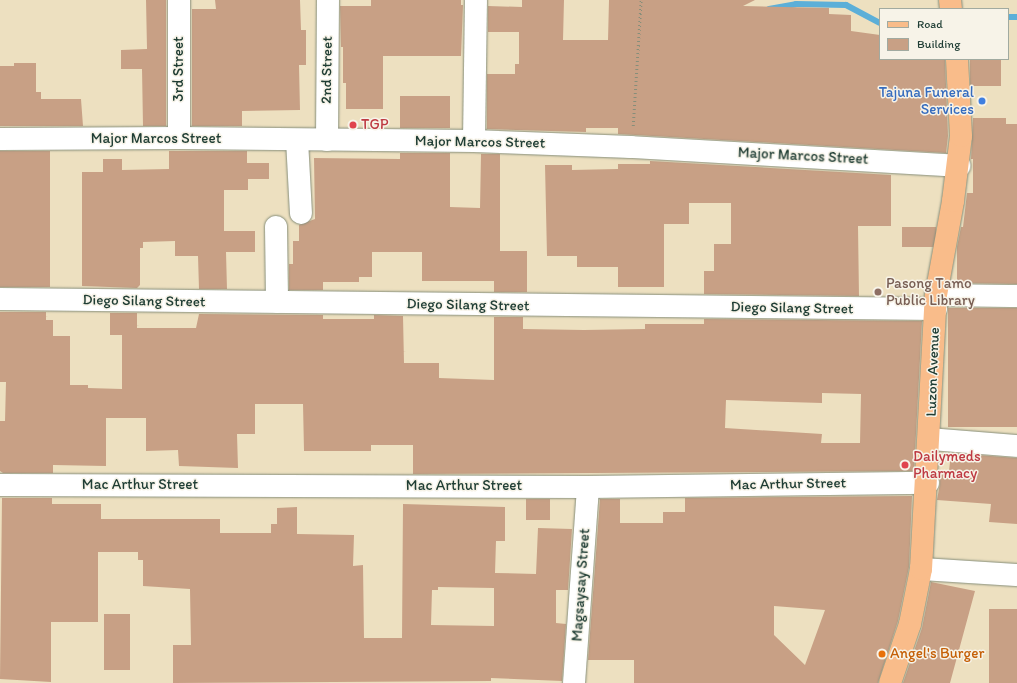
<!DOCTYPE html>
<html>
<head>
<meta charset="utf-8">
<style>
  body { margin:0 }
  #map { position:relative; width:1017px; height:683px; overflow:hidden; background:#ede0c0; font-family:Itim,sans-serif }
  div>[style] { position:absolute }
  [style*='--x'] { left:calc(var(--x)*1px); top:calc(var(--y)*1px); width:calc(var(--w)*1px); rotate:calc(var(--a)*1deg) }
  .stream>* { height:6px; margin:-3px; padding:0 3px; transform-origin:3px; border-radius:3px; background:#5cafd8 }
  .building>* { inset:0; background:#c8a085; transform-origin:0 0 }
  .path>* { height:2.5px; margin-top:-1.25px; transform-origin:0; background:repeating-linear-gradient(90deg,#868e7a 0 1px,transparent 0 4px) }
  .roads { filter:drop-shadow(0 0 1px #868e7a) drop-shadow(0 0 1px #868e7a) }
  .minor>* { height:22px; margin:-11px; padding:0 11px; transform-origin:11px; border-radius:11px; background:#fff }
  .major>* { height:22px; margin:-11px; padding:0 11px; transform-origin:11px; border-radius:11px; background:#f9bc8a }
  .dots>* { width:11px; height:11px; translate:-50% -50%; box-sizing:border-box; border:2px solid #f7f3e8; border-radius:50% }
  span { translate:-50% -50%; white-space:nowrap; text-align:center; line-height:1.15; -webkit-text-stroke:3px #f7f3e8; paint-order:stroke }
  .street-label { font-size:15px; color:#1f3d34 }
  .shop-label { font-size:15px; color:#366cbe }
  .right { translate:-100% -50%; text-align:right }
  .health-label { font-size:15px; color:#be3a42 }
  .left { translate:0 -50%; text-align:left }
  .education-label { font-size:15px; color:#785e54 }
  .food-label { font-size:15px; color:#c56008 }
  .legend { position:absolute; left:879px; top:8px; width:130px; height:52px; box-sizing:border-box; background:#f7f3e8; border:1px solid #a1aaa0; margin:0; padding:5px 7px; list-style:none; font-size:12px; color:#1f3d34 }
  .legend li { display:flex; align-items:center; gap:8px; height:20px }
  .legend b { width:20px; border:1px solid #a1aaa0 }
</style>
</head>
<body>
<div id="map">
  <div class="stream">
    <i style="--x:769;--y:9;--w:27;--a:-10"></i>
    <i style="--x:796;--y:4;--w:50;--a:1.1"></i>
    <i style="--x:846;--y:5;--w:38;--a:28"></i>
    <i style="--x:1008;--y:17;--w:9;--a:0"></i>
  </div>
  <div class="building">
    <i style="clip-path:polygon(146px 0,166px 0,166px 126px,143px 126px,142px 69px,121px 69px,121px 50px,147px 49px)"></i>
    <i style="clip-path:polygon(215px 0,300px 0,301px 30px,306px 30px,306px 65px,299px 65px,300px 110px,242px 111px,242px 126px,192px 126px,192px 9px,216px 9px)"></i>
    <i style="clip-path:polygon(371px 0,461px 0,461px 5px,463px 5px,461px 56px,383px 56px,383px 109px,346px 109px,346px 83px,343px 83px,343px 47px,341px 47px,340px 6px,371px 6px)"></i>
    <i style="clip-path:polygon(522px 0,564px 0,563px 40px,608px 40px,609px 0,755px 0,743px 6px,829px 8px,829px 14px,851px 15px,851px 31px,880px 35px,880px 59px,945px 59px,948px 136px,946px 153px,618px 134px,618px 128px,586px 128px,586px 132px,487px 129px,487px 74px,515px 74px,515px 64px,519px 64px,519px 32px,488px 32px,488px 6px,522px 7px)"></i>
    <i style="left:970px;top:59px;width:31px;height:27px"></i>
    <i style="clip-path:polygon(14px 63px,36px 63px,36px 92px,41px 92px,41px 99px,81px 99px,83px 126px,0 126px,0 66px,14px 66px)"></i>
    <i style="left:400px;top:96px;width:50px;height:32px"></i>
    <i style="clip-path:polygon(973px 118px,1006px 118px,1006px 124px,1017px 124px,1017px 284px,957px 283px,957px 247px,961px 227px,963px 227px,967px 193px,973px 193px,973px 159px,971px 159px)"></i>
    <i style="left:0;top:151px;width:50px;height:136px"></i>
    <i style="clip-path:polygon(169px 151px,247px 151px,247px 163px,269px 163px,269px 179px,248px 179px,248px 190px,224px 190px,224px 231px,255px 231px,255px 252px,226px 252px,227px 289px,199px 289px,198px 256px,175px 256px,175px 241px,143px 242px,143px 248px,140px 248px,140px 285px,137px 288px,82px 286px,82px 172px,103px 172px,103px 159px,122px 159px,122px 170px,169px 169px)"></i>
    <i style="clip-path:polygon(400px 153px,450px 153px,450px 207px,480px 208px,481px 154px,500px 154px,500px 251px,527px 251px,527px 292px,494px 292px,494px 281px,422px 281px,422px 252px,372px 252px,372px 277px,359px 277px,359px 282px,323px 282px,323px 290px,289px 290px,289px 264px,293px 264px,293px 241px,299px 241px,299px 225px,315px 219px,314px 158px,400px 159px)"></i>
    <i style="clip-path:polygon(650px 161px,891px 175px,891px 226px,858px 226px,859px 296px,704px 294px,704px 271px,714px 271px,714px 244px,731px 244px,731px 203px,689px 203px,689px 224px,664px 224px,664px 287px,618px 287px,618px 267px,577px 267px,577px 256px,547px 256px,545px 165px,572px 165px,572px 170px,618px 169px,618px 164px,650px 164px)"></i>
    <i style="left:902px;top:227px;width:34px;height:20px"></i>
    <i style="left:948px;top:308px;width:69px;height:119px"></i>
    <i style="clip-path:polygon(evenodd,0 312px,46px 312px,46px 320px,53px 320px,53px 336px,70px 336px,70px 385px,88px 385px,88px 388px,122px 389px,122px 335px,110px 335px,110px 313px,137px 313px,137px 328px,196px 328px,199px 314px,323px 315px,323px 319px,374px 319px,374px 315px,403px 316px,404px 363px,439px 363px,439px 378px,494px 380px,494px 317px,523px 317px,523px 329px,584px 330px,645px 329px,645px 324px,704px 324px,704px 319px,922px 321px,914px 471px,413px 474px,413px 445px,371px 445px,371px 451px,304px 451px,303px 404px,255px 404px,255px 434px,237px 434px,238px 468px,179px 466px,178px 450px,146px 451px,146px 418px,106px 418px,106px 466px,53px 465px,53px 473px,3px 473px,0 471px,0 421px,5px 421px,6px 382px,0 382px,0 312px,822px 393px,861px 394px,860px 443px,821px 443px,822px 434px,725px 428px,726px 400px,822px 403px,822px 393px)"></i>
    <i style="clip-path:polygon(951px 453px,1017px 458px,1017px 524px,989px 522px,991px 504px,937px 500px,940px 483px,939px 470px,949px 471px)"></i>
    <i style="clip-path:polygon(evenodd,912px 496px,909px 567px,898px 621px,878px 683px,634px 683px,634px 660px,588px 660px,600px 499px,620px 499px,620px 523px,663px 523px,663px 512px,685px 512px,685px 498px,912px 496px,774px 606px,825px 610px,805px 665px,774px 635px,774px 606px)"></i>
    <i style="clip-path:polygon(evenodd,2px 498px,52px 498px,52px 504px,101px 504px,101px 519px,220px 519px,220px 533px,271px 533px,271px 524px,277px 524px,277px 508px,297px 507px,297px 534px,354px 535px,353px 566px,363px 565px,364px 638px,402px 638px,403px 504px,505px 507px,505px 541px,496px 541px,495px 573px,536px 574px,538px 528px,572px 529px,568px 590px,556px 590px,556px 623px,566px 624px,562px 681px,491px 678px,491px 681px,173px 683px,173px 645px,191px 645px,190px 589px,143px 586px,143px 560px,138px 560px,138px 552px,98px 552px,98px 622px,51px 622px,51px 682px,0 679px,2px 498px,438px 587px,494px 588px,494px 626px,431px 625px,432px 590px,438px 590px,438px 587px)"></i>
    <i style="left:526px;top:499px;width:24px;height:21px"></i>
    <i style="clip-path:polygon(931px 582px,975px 591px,950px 683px,903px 683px,922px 628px)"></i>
    <i style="left:989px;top:609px;width:28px;height:74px"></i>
    <i style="left:104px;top:614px;width:26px;height:56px"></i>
  </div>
  <div class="path">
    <i style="--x:633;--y:126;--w:126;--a:-86.4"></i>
  </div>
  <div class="roads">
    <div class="minor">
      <i style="--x:179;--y:0;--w:138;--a:90"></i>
      <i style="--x:0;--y:139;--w:179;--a:-0.3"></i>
      <i style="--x:179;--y:138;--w:295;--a:0.6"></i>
      <i style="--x:474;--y:141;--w:157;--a:2.2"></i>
      <i style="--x:631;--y:147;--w:329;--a:3.3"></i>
      <i style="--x:297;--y:140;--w:73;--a:86.9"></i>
      <i style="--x:327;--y:140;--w:140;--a:-89.6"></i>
      <i style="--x:474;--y:141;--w:141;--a:-89.2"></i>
      <i style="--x:276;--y:227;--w:75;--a:89.2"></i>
      <i style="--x:936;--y:295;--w:81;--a:0.7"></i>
      <i style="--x:0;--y:299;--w:936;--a:0.61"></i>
      <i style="--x:930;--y:439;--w:87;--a:4.6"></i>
      <i style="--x:0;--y:485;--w:588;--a:0.19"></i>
      <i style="--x:588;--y:487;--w:340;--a:-0.7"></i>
      <i style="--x:921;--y:569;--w:96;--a:3.6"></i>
      <i style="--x:574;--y:683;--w:196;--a:-85.9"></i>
    </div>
    <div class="major">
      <i style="--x:950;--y:0;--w:9;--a:84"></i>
      <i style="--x:890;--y:683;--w:62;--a:-71.3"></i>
      <i style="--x:910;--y:624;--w:56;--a:-78.7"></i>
      <i style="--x:921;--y:569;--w:274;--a:-86.9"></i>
      <i style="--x:936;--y:295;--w:96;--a:-79.7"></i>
      <i style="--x:953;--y:201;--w:65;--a:-83"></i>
      <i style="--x:961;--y:136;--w:77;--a:-93"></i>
    </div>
  </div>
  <div class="dots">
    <i style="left:982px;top:101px;background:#3f7fe0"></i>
    <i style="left:353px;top:125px;background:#e0444e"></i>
    <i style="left:878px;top:292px;background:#8d6e63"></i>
    <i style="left:905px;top:465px;background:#e0444e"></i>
    <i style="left:882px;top:654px;background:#e8710a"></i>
  </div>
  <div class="street-label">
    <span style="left:179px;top:69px;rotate:-90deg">3rd Street</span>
    <span style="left:327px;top:70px;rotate:-89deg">2nd Street</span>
    <span style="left:156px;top:139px">Major Marcos Street</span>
    <span style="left:480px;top:142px;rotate:1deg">Major Marcos Street</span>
    <span style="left:803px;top:156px;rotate:3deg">Major Marcos Street</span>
    <span style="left:144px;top:301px;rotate:1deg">Diego Silang Street</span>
    <span style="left:468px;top:305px;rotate:1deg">Diego Silang Street</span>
    <span style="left:792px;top:308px;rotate:1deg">Diego Silang Street</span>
    <span style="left:933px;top:372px;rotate:-88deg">Luzon Avenue</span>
    <span style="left:788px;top:484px;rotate:-1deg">Mac Arthur Street</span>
    <span style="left:140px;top:485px">Mac Arthur Street</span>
    <span style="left:464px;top:486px">Mac Arthur Street</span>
    <span style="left:581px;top:585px;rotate:-86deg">Magsaysay Street</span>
  </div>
  <div class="shop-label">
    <span class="right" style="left:974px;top:101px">Tajuna Funeral<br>Services</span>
  </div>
  <div class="health-label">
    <span class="left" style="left:361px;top:125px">TGP</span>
    <span class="left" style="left:913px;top:465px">Dailymeds<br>Pharmacy</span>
  </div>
  <div class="education-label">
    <span class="left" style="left:886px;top:292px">Pasong Tamo<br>Public Library</span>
  </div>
  <div class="food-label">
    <span class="left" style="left:890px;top:654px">Angel's Burger</span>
  </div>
  <ul class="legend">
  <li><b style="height:5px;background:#f9bc8a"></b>Road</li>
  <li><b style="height:11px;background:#c8a085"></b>Building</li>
  </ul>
</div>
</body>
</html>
